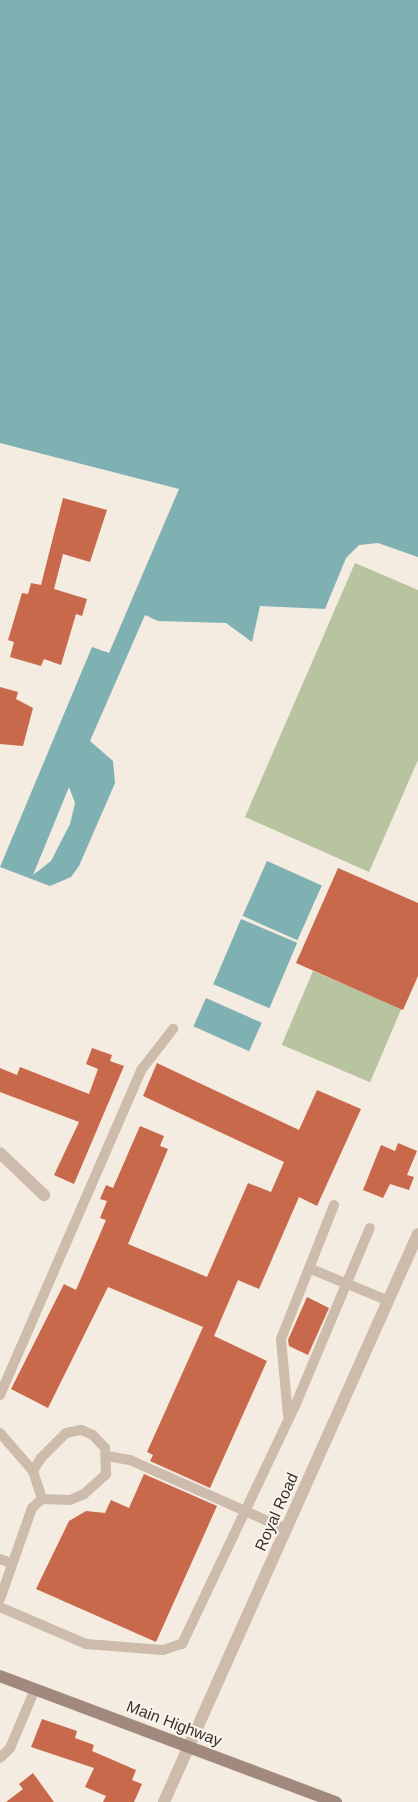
<!DOCTYPE html>
<html>
<head>
<meta charset="utf-8">
<style>
  body { margin:0 }
  #map { position:relative; width:418px; height:1802px; overflow:hidden; background:#f4ebe1; font-family:Helvetica,sans-serif }
  div>[style] { position:absolute }
  [style*='--x'] { left:calc(var(--x)*1px); top:calc(var(--y)*1px); width:calc(var(--w)*1px); rotate:calc(var(--a)*1deg) }
  .green>* { inset:0; background:#b8c4a0; transform-origin:0 0 }
  .water>* { inset:0; background:#7fb0b2; transform-origin:0 0 }
  .building>* { inset:0; background:#c8694b }
  .lane>* { height:10px; margin:-5px; padding:0 5px; transform-origin:5px; border-radius:5px; background:#cdbbac }
  .street>* { height:12px; margin:-6px; padding:0 6px; transform-origin:6px; border-radius:6px; background:#cdbbac }
  .secondary>* { height:12px; margin:-6px; padding:0 6px; transform-origin:6px; border-radius:6px; background:#a18a7d }
  span { translate:-50% -50%; white-space:nowrap; text-align:center; line-height:1.15; -webkit-text-stroke:4px #fbf5ee; paint-order:stroke }
  .street-label { font-size:16px; color:#3b302b }
</style>
</head>
<body>
<div id="map">
  <div class="green">
    <i style="clip-path:polygon(355px 563px,418px 590px,418px 760px,369px 872px,245px 817px)"></i>
    <i style="left:313px;top:971px;width:96px;height:80px;rotate:23deg"></i>
  </div>
  <div class="water">
    <i style="clip-path:polygon(evenodd,0 0,418px 0,418px 557px,378px 543px,359px 545px,346px 558px,325px 609px,260px 606px,252px 642px,226px 623px,158px 621px,145px 615px,90px 741px,113px 761px,115px 783px,79px 866px,71px 877px,50px 886px,0 867px,92px 647px,109px 653px,179px 489px,0 443px,0 0,69px 787px,75px 803px,70px 824px,51px 861px,33px 875px,69px 787px)"></i>
    <i style="left:267px;top:861px;width:60px;height:60px;rotate:24deg"></i>
    <i style="left:241px;top:919px;width:61px;height:71px;rotate:23deg"></i>
    <i style="left:206px;top:998px;width:61px;height:31px;rotate:24deg"></i>
  </div>
  <div class="building">
    <i style="clip-path:polygon(63px 498px,107px 510px,90px 562px,63px 554px,54px 589px,87px 599px,82px 616px,76px 614px,61px 665px,44px 659px,41px 666px,10px 657px,14px 642px,8px 640px,22px 593px,28px 594px,31px 583px,41px 585px)"></i>
    <i style="clip-path:polygon(0 687px,18px 692px,16px 699px,33px 708px,23px 746px,0 744px)"></i>
    <i style="clip-path:polygon(338px 868px,418px 903px,418px 976px,403px 1010px,296px 963px)"></i>
    <i style="clip-path:polygon(92px 1048px,112px 1055px,110px 1061px,124px 1066px,74px 1184px,54px 1175px,79px 1122px,0 1092px,0 1068px,17px 1075px,20px 1067px,89px 1094px,98px 1069px,86px 1064px)"></i>
    <i style="clip-path:polygon(157px 1063px,299px 1130px,317px 1090px,361px 1109px,317px 1206px,299px 1197px,259px 1289px,238px 1280px,214px 1336px,267px 1361px,210px 1488px,150px 1461px,153px 1455px,147px 1452px,203px 1327px,108px 1287px,48px 1408px,11px 1389px,64px 1284px,76px 1290px,106px 1220px,100px 1218px,107px 1201px,100px 1199px,106px 1185px,113px 1188px,140px 1126px,164px 1136px,160px 1146px,168px 1149px,128px 1244px,207px 1277px,248px 1183px,271px 1192px,284px 1162px,143px 1096px)"></i>
    <i style="clip-path:polygon(398px 1143px,417px 1151px,407px 1175px,414px 1177px,409px 1190px,390px 1184px,383px 1198px,363px 1190px,381px 1145px,395px 1151px)"></i>
    <i style="clip-path:polygon(307px 1297px,329px 1308px,308px 1355px,289px 1346px,288px 1340px)"></i>
    <i style="clip-path:polygon(144px 1474px,217px 1506px,156px 1642px,36px 1589px,69px 1521px,86px 1511px,105px 1513px,111px 1500px,129px 1508px)"></i>
    <i style="clip-path:polygon(42px 1719px,77px 1731px,75px 1738px,94px 1745px,92px 1751px,136px 1770px,132px 1780px,142px 1784px,134px 1802px,103px 1802px,106px 1796px,85px 1787px,94px 1768px,31px 1747px)"></i>
    <i style="clip-path:polygon(33px 1773px,54px 1802px,6px 1802px,23px 1789px,19px 1784px)"></i>
  </div>
  <div class="lane">
    <i style="--x:311;--y:1269;--w:84;--a:22.3"></i>
    <i style="--x:0;--y:1395;--w:356;--a:-66.5"></i>
    <i style="--x:142;--y:1069;--w:51;--a:-52.2"></i>
    <i style="--x:288;--y:1415;--w:76;--a:-95.3"></i>
    <i style="--x:281;--y:1339;--w:144;--a:-68.4"></i>
    <i style="--x:0;--y:1433;--w:50;--a:49"></i>
    <i style="--x:107;--y:1456;--w:23;--a:10"></i>
    <i style="--x:130;--y:1460;--w:171;--a:23.9"></i>
    <i style="--x:0;--y:1559;--w:12;--a:20"></i>
    <i style="--x:0;--y:1599;--w:96;--a:-70.6"></i>
    <i style="--x:32;--y:1508;--w:13;--a:-42"></i>
    <i style="--x:42;--y:1499;--w:28;--a:2"></i>
    <i style="--x:70;--y:1500;--w:15;--a:-23"></i>
    <i style="--x:84;--y:1494;--w:30;--a:-42"></i>
    <i style="--x:106;--y:1474;--w:26;--a:-92"></i>
    <i style="--x:105;--y:1448;--w:18;--a:-133"></i>
    <i style="--x:93;--y:1435;--w:13;--a:-157"></i>
    <i style="--x:81;--y:1430;--w:15;--a:169"></i>
    <i style="--x:66;--y:1433;--w:35;--a:135"></i>
    <i style="--x:41;--y:1458;--w:15;--a:122"></i>
    <i style="--x:33;--y:1471;--w:29;--a:72"></i>
    <i style="--x:0;--y:1607;--w:94;--a:23.3"></i>
    <i style="--x:86;--y:1644;--w:77;--a:4.5"></i>
    <i style="--x:163;--y:1650;--w:20;--a:-18"></i>
    <i style="--x:182;--y:1644;--w:263;--a:-64.6"></i>
    <i style="--x:295;--y:1406;--w:193;--a:-67.2"></i>
    <i style="--x:0;--y:1758;--w:14;--a:-45"></i>
    <i style="--x:10;--y:1748;--w:64;--a:-67"></i>
  </div>
  <div class="street">
    <i style="--x:0;--y:1153;--w:61;--a:43.7"></i>
    <i style="--x:164;--y:1802;--w:622;--a:-65.91"></i>
  </div>
  <div class="secondary">
    <i style="--x:0;--y:1676;--w:359;--a:20.6"></i>
  </div>
  <div class="street-label">
    <span style="left:277px;top:1512px;rotate:-66deg">Royal Road</span>
    <span style="left:174px;top:1724px;rotate:21deg">Main Highway</span>
  </div>
</div>
</body>
</html>
